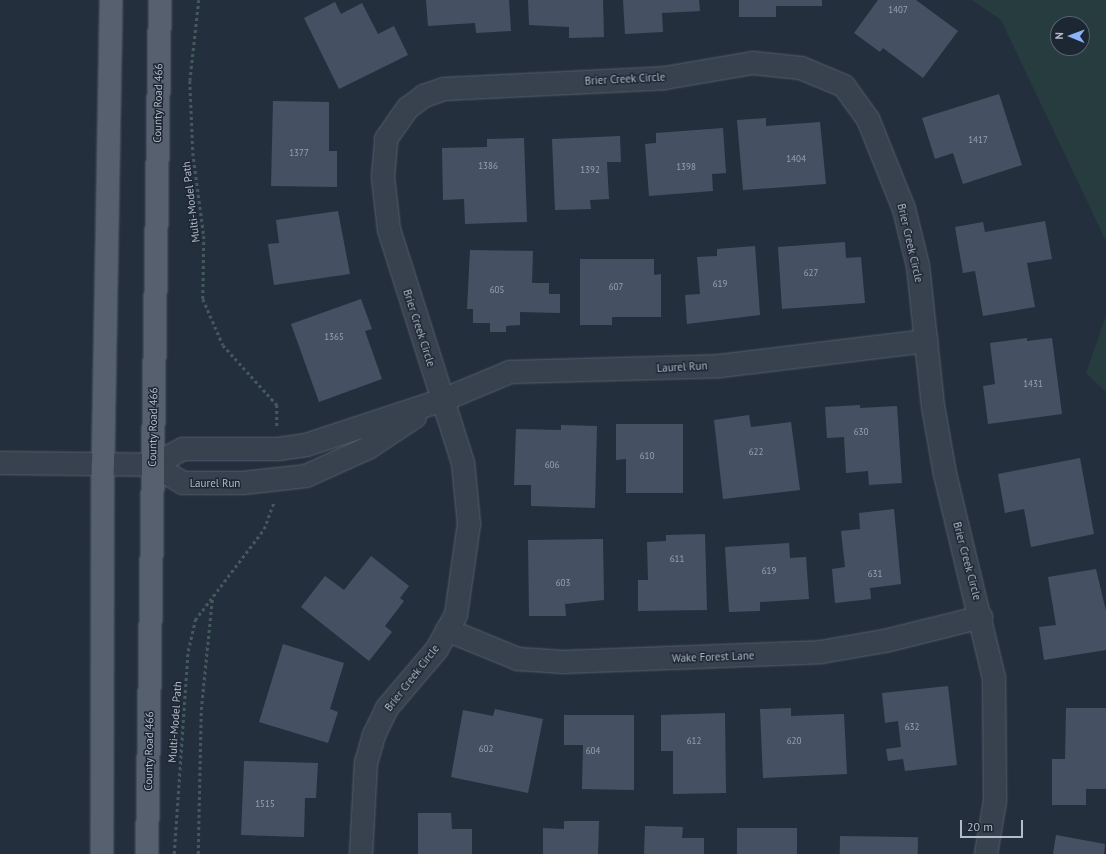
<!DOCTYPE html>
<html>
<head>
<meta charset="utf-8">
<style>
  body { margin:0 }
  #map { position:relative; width:1106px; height:854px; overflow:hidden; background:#242f3e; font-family:"PT Sans",sans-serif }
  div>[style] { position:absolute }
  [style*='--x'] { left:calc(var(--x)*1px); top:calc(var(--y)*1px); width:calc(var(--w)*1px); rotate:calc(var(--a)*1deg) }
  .green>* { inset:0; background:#263c3f }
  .building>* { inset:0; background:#455162; transform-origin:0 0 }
  .path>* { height:2.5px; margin-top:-1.25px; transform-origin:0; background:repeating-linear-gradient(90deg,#44595c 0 3px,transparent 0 6px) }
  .roads { filter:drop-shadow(0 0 1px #565f6c) drop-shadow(0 0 1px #565f6c) }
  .minor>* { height:22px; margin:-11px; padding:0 11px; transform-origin:11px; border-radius:11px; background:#38414e }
  .major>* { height:22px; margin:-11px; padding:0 11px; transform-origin:11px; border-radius:11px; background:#56606e }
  span { translate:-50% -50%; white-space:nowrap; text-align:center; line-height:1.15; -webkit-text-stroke:3px #1d2633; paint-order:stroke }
  .number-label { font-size:9px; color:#98a1af }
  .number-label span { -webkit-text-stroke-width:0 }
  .street-label { font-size:11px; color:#b4bcc9 }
  .north { position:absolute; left:1050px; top:16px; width:40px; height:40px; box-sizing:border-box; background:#1d2633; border:1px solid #59626f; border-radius:50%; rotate:271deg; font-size:11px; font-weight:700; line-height:16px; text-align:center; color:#b4bcc9 }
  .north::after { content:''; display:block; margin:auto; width:14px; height:18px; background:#8ab4f8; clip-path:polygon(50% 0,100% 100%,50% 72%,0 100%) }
  .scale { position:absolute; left:960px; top:820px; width:63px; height:18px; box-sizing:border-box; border:2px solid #b4bcc9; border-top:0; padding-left:5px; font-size:12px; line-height:14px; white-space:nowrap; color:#b4bcc9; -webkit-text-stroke:3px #1d2633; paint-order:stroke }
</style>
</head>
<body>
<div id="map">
  <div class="green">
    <i style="clip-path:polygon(evenodd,972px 0,1106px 0,1106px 241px,1001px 20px,972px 0,1058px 24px,1082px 24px,1082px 48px,1058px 48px,1058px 24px)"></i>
    <i style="clip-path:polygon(1106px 316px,1106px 392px,1086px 373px)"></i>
  </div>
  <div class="building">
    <i style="clip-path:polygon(426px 0,509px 0,511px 31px,476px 33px,475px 23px,428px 26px)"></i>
    <i style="clip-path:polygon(528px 0,603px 0,604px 37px,569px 38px,569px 27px,529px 25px)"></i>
    <i style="clip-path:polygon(623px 0,699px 0,700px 11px,662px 13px,663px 32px,625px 34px)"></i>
    <i style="clip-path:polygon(739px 0,822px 0,822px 6px,776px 6px,776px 17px,739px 17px)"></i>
    <i style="clip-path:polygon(878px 0,916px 0,958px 31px,923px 78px,883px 48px,880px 52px,854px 33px)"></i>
    <i style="clip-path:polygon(335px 2px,341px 14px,362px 3px,378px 34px,394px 26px,408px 55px,339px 89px,304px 18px)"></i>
    <i style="clip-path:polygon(999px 94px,1022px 165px,963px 184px,953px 153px,935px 159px,922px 118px)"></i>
    <i style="clip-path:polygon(273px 101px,329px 102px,329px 151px,337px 151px,337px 187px,271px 186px)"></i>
    <i style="clip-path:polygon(766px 118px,766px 126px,820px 122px,826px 184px,743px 190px,737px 120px)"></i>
    <i style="clip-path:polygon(723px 128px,726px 173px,712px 174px,713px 191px,649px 196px,645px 144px,656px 143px,656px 133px)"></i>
    <i style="clip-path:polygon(620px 136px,621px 162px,607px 162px,609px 199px,590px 200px,591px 209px,555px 210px,552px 139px)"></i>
    <i style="clip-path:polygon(524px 138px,527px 222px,465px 224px,464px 199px,443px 200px,442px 148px,487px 147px,487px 139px)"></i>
    <i style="clip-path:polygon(338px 211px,350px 274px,274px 285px,268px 244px,279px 243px,276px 220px)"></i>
    <i style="clip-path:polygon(1045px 221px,1052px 259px,1027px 263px,1035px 307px,983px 316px,975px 271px,963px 273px,955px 227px,983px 222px,985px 232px)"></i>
    <i style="clip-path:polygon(845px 242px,846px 258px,861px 257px,865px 303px,782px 309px,778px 247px)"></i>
    <i style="clip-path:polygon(755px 246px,760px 315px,687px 324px,685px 295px,700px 294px,697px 257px,717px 256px,717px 249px)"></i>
    <i style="clip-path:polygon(470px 250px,533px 251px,532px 283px,549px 283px,549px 294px,560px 294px,560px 313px,520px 312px,520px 325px,506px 326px,506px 332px,490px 332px,490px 323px,473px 323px,473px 309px,467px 309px)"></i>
    <i style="clip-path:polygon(580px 259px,654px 259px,654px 275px,661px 274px,661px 317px,612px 317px,612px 325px,580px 325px)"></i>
    <i style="clip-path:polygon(361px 299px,372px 329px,365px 331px,382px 379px,319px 402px,291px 324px)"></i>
    <i style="clip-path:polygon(1027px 338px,1027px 341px,1052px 338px,1062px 414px,988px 424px,983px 386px,995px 384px,990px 343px)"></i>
    <i style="clip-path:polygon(860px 405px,860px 408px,897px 406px,902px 483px,869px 485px,868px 471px,846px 473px,844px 437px,827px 438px,825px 407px)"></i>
    <i style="clip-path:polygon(749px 415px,751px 427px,791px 422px,800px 490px,723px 499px,714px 420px)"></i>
    <i style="clip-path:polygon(616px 424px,683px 424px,683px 493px,626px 493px,626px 459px,616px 460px)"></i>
    <i style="clip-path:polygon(561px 425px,597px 426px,595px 508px,531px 506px,531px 485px,514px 485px,516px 429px,561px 430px)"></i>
    <i style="clip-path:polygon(1080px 458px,1094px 534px,1031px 547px,1024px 509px,1005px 513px,998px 474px)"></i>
    <i style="clip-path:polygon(894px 509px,901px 584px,870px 588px,871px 599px,835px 603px,832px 569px,845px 567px,841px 531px,860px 529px,859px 513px)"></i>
    <i style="clip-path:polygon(705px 534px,707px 610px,638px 611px,638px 580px,648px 580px,647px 542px,666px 541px,666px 535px)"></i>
    <i style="clip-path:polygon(603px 539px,604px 600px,565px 604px,566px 616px,529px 616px,528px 540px)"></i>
    <i style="clip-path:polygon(789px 543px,790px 558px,806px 557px,809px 599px,760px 602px,760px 611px,729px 612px,725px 547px)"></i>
    <i style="clip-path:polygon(371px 556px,409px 586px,400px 598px,404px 601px,385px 626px,392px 632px,369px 661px,301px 607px,325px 576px,344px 590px)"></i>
    <i style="clip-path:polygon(1096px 569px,1106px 611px,1106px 650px,1044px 660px,1039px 627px,1056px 625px,1048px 577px)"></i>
    <i style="clip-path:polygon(283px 644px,344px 663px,330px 709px,338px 712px,328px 743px,259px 722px)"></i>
    <i style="clip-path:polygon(948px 686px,957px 765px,905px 771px,903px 759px,888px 761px,886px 749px,901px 747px,898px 721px,885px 723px,882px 693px)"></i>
    <i style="clip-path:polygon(791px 708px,791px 716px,844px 714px,847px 774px,763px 778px,760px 709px)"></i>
    <i style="clip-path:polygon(1066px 708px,1106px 708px,1106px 789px,1086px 789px,1086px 805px,1052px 805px,1052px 759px,1065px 759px)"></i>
    <i style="clip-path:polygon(495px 709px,543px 719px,528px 793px,451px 777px,463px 710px,493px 716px)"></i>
    <i style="clip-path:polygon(725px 713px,726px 793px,673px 794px,673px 751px,661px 751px,661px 715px)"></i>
    <i style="clip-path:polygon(564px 715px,634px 715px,634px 790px,582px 789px,583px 745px,564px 745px)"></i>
    <i style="clip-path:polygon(244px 761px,318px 763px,316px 798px,305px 798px,304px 837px,241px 835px)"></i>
    <i style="clip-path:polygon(418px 813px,451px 813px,452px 829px,472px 829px,472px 854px,418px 854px)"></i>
    <i style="clip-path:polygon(564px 821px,599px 821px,598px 854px,543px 854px,543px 828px,564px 829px)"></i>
    <i style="clip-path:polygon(645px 826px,683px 827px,682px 838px,704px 838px,704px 854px,644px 854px)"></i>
    <i style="left:737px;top:828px;width:60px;height:26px"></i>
    <i style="clip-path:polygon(1056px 835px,1105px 844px,1104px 854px,1053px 854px)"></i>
    <i style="left:840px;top:836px;width:78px;height:18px;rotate:1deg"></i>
  </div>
  <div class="path">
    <i style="--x:199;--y:0;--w:81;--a:96.3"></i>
    <i style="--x:190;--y:81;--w:72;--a:87.6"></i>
    <i style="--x:193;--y:153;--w:84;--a:82.5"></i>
    <i style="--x:204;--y:236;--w:63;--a:90.9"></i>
    <i style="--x:203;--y:299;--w:50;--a:66.5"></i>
    <i style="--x:223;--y:345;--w:81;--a:48"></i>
    <i style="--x:277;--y:405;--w:23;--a:90"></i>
    <i style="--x:174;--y:854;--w:203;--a:-86.1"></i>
    <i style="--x:188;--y:651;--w:32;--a:-77"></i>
    <i style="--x:195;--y:620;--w:114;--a:-52.8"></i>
    <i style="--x:264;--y:529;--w:30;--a:-70"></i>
    <i style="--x:198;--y:854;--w:144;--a:-88.8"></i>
    <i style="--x:201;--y:710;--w:112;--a:-84.3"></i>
  </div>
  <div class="roads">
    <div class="minor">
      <i style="--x:0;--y:463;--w:153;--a:0.7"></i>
      <i style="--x:153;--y:465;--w:34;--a:-28"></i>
      <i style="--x:183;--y:449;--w:95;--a:0"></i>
      <i style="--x:278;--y:449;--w:28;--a:-8"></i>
      <i style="--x:306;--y:445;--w:144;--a:-18.2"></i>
      <i style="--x:443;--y:400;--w:73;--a:-22.7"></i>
      <i style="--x:510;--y:372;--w:210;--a:-1.6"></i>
      <i style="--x:720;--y:366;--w:208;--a:-6.9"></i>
      <i style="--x:153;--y:465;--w:35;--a:31"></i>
      <i style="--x:183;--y:483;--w:60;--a:0"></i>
      <i style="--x:243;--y:483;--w:63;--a:-6.3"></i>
      <i style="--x:306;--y:476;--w:68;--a:-24.3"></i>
      <i style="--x:368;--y:448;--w:56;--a:-33.4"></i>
      <i style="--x:447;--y:630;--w:77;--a:22.2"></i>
      <i style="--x:518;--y:659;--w:46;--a:3.7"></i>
      <i style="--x:564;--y:662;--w:257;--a:-2.2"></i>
      <i style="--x:821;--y:652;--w:65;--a:-9.8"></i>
      <i style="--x:885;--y:641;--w:99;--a:-14"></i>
      <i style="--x:361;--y:854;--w:91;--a:-86.9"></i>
      <i style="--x:366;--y:763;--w:29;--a:-74"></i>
      <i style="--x:374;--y:735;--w:30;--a:-64"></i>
      <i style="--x:387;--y:708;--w:77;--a:-49.7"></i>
      <i style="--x:437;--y:649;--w:39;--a:-61"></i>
      <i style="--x:456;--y:615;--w:92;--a:-81.9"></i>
      <i style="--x:469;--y:524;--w:61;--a:-95.6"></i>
      <i style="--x:463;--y:463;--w:244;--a:-107.6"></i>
      <i style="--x:389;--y:230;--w:53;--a:-96.5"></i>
      <i style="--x:383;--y:177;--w:38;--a:-85"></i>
      <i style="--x:386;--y:139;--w:38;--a:-55"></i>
      <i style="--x:408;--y:108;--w:20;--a:-37"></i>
      <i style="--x:424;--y:96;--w:21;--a:-19"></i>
      <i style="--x:444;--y:89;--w:221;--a:-2.8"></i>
      <i style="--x:665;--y:78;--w:89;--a:-9.7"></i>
      <i style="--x:753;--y:63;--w:48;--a:5.9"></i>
      <i style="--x:801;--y:68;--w:47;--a:22.7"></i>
      <i style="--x:844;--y:86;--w:41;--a:54"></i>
      <i style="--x:868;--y:119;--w:97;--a:68.2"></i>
      <i style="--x:904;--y:209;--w:59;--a:76.2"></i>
      <i style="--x:918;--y:266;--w:141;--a:83.9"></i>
      <i style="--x:933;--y:406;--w:69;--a:80"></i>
      <i style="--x:945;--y:474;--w:210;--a:76.5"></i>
      <i style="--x:994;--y:678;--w:123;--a:89.5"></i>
      <i style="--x:995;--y:801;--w:54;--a:99.6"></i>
    </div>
    <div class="major">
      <i style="--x:102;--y:854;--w:389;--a:-89.9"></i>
      <i style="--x:103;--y:465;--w:465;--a:-89"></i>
      <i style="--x:147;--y:854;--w:854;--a:-89.13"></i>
    </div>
  </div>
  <div class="number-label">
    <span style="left:898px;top:10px">1407</span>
    <span style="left:978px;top:140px">1417</span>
    <span style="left:299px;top:153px">1377</span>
    <span style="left:796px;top:159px">1404</span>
    <span style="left:488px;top:166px">1386</span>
    <span style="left:686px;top:167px">1398</span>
    <span style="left:590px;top:170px">1392</span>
    <span style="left:811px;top:273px">627</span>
    <span style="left:720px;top:284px">619</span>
    <span style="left:616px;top:287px">607</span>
    <span style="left:497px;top:290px">605</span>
    <span style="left:334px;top:337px">1365</span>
    <span style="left:1033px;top:384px">1431</span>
    <span style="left:861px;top:432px">630</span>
    <span style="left:756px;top:452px">622</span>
    <span style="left:647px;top:456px">610</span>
    <span style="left:552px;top:465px">606</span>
    <span style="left:677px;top:559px">611</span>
    <span style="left:769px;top:571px">619</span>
    <span style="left:875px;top:574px">631</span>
    <span style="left:563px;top:583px">603</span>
    <span style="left:912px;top:727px">632</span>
    <span style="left:694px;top:741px">612</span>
    <span style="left:794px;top:741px">620</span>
    <span style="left:486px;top:749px">602</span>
    <span style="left:593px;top:751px">604</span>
    <span style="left:265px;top:804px">1515</span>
  </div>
  <div class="street-label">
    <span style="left:625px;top:79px;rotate:-3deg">Brier Creek Circle</span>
    <span style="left:158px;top:103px;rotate:-89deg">County Road 466</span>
    <span style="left:191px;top:202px;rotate:-97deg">Multi-Model Path</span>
    <span style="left:910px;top:243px;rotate:77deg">Brier Creek Circle</span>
    <span style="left:419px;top:328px;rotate:72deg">Brier Creek Circle</span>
    <span style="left:682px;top:367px;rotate:-3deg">Laurel Run</span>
    <span style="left:153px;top:427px;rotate:-89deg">County Road 466</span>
    <span style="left:215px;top:483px">Laurel Run</span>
    <span style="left:967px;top:561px;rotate:75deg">Brier Creek Circle</span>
    <span style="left:713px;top:657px;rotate:-2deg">Wake Forest Lane</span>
    <span style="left:412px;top:678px;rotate:-52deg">Brier Creek Circle</span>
    <span style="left:175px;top:722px;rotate:-86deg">Multi-Model Path</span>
    <span style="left:149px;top:751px;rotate:-89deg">County Road 466</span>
  </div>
  <div class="north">N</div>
  <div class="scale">20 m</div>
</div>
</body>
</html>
